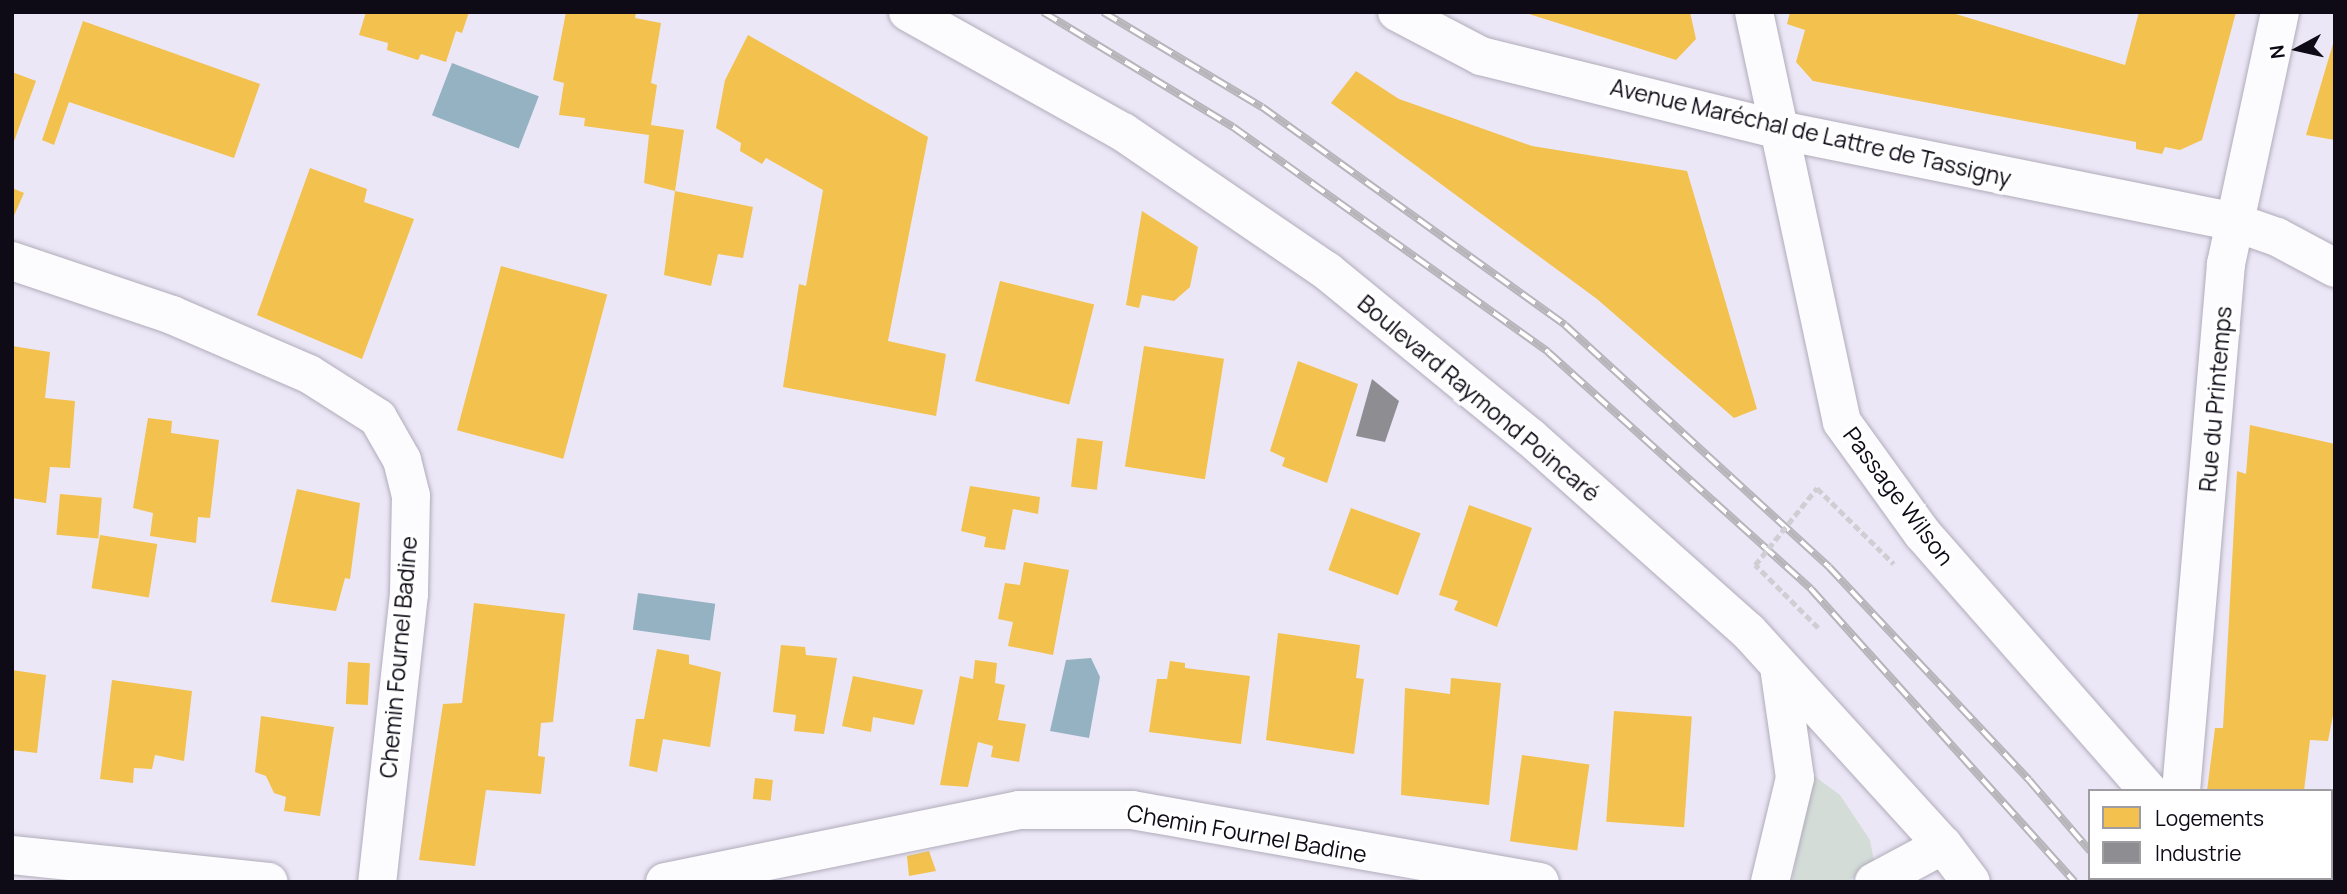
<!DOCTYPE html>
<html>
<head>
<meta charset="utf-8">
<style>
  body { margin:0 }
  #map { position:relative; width:2347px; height:894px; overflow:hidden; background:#ece7f7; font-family:Manrope,sans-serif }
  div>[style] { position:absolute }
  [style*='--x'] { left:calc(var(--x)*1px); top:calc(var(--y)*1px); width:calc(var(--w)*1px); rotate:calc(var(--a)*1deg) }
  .green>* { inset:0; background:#d4dcd8 }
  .water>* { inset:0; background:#94b2c2; transform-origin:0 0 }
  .homes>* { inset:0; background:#f2c14e; transform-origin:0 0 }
  .industry>* { inset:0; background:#8d8d92 }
  .roads { filter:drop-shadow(0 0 2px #b0acb9) drop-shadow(0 0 2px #b0acb9) }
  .street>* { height:38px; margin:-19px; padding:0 19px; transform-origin:19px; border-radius:19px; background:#fcfbfe }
  .secondary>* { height:38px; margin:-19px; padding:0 19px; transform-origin:19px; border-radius:19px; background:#fcfbfe }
  .rail>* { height:8px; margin-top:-4px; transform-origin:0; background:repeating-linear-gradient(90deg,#fff 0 16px,#b6b5b9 0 32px); box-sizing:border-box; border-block:2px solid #b6b5b9 }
  .path-bridge>* { height:4.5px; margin-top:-2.25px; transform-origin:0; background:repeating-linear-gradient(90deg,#cfced2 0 7px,transparent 0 10.5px) }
  span { translate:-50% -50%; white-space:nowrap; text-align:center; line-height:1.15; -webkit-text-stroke:7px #fff; paint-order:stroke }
  .street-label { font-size:23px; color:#0e0a16 }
  .frame { position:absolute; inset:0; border:14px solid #0e0a16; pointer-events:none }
  .legend { position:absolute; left:2088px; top:789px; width:245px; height:91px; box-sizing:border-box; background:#fff; border:2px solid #9f9da2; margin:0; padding:9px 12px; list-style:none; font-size:21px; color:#0e0a16 }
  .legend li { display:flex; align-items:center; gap:14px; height:35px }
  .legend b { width:35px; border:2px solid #9f9da2 }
  .north { position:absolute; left:2263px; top:14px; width:70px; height:70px; -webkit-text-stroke:5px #fff; paint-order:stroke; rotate:262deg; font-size:19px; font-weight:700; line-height:28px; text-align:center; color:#0e0a16 }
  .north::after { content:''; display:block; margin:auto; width:24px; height:32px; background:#0e0a16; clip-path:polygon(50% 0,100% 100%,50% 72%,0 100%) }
</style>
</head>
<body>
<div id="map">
  <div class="green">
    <i style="clip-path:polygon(1813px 775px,1840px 795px,1870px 840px,1875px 866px,1846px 882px,1792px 882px)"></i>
  </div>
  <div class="water">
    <i style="left:452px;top:63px;width:93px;height:56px;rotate:21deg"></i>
    <i style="left:638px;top:593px;width:78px;height:37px;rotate:8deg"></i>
    <i style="clip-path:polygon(1091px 658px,1100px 677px,1089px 738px,1050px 731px,1066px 660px)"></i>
  </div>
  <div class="homes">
    <i style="clip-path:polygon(366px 12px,469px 12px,462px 33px,456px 31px,446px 62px,421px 54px,418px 60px,387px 50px,388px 43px,359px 35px)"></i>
    <i style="clip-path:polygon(566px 12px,636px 12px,635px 18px,661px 23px,651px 83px,657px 85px,651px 125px,684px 130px,675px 191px,644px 183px,649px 135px,584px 126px,585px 118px,559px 115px,564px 83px,553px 80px)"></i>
    <i style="clip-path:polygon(1522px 12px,1690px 12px,1696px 39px,1676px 60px)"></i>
    <i style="clip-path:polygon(1790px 12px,1949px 12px,2125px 65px,2139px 12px,2236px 12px,2202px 140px,2180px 150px,2165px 147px,2162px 154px,2136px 149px,2136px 142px,1813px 81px,1796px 62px,1805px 30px,1787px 24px)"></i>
    <i style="clip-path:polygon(83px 21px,260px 84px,234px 158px,69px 102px,54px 145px,42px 140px)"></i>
    <i style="clip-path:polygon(748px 35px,928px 137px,888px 341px,946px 354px,936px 416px,783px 387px,799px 284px,806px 286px,823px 190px,766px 158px,762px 164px,740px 151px,741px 143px,716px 128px,725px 80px)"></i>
    <i style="clip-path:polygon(2335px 37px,2335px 140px,2306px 135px)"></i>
    <i style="clip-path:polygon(1356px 71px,1399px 99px,1532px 146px,1687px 171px,1757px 409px,1734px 418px,1597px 299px,1331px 103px)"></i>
    <i style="clip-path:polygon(12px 72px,36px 81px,13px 144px,12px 144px)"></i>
    <i style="clip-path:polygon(310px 168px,367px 189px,364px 202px,414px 219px,362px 359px,257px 315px)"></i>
    <i style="clip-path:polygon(12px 188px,24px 193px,12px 220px)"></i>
    <i style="clip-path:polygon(675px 191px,753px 207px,743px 258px,718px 254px,711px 286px,664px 275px)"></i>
    <i style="clip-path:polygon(1142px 211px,1198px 247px,1190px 287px,1174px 301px,1142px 295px,1139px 308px,1126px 305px)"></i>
    <i style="left:501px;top:266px;width:110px;height:170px;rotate:15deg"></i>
    <i style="left:1000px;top:281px;width:97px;height:103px;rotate:14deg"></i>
    <i style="clip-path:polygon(12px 346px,50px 352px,45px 398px,75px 401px,70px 468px,50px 467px,46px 503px,12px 498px)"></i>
    <i style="left:1144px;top:346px;width:81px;height:122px;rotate:9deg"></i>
    <i style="clip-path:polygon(1298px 361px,1358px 384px,1327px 483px,1282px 466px,1285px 458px,1270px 451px)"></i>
    <i style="clip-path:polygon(148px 418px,172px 421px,171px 433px,219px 440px,210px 518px,198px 517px,196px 543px,150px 536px,153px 513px,133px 508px)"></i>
    <i style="clip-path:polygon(2250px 425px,2335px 444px,2335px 705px,2328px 741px,2310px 740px,2304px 791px,2207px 791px,2215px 728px,2223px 728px,2237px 471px,2246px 474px)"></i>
    <i style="left:1077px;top:438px;width:26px;height:49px;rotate:7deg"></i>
    <i style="clip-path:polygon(970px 486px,1040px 497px,1038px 514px,1013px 509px,1005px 550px,984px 547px,986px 537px,961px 531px)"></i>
    <i style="clip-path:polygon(297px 489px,360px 503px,350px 579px,345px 578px,336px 611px,271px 602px)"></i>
    <i style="left:60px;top:494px;width:42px;height:41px;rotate:5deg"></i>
    <i style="clip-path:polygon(1469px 505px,1532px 528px,1497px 627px,1454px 610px,1458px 601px,1439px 595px)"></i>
    <i style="left:1351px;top:508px;width:74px;height:66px;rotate:20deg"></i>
    <i style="left:100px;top:535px;width:58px;height:54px;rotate:9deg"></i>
    <i style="clip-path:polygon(1024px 562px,1069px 570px,1053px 655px,1008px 646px,1013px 622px,998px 619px,1005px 583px,1020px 585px)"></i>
    <i style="clip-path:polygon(474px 603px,565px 614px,553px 722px,541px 723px,538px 756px,545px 757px,541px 794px,486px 790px,475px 866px,419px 860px,443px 704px,462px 703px)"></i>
    <i style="clip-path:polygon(1278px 633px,1360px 645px,1356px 678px,1364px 679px,1354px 754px,1266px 740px)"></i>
    <i style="clip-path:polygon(781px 645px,805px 647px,806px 655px,837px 658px,824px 734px,794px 731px,796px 715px,773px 712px)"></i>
    <i style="clip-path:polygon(657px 649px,689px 655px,689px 664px,721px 672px,710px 747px,663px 739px,657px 772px,629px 766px,636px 719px,644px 719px)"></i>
    <i style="clip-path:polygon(975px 660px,997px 663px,995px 683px,1005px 685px,998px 720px,1026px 724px,1019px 762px,991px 757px,993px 746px,978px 742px,968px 787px,940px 785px,960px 676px,973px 679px)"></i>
    <i style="clip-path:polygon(1170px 661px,1185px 663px,1185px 668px,1250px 676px,1241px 744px,1149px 732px,1157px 679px,1167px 679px)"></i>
    <i style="left:348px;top:662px;width:22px;height:42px;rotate:3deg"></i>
    <i style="clip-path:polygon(12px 670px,46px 675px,37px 753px,12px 750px)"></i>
    <i style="clip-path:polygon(853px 676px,923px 690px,914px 725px,873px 717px,871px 732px,842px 726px)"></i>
    <i style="clip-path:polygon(1451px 678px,1501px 683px,1489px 805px,1401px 795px,1405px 688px,1450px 694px)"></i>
    <i style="clip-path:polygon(112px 680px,192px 691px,184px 761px,155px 755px,152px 769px,134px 768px,133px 783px,100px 779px)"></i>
    <i style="left:1614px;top:711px;width:78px;height:111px;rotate:4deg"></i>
    <i style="clip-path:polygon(261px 716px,334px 727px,320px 816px,284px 811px,286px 797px,274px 793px,266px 776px,255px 772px)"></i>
    <i style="left:1522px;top:755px;width:68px;height:87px;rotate:8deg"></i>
    <i style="left:755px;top:778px;width:18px;height:21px;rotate:6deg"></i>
    <i style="clip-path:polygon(2331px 809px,2335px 882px,2260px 882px,2257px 878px,2331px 878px)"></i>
    <i style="clip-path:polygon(929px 851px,936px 871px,909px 876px,907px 856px)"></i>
  </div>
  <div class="industry">
    <i style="clip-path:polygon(1372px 379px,1399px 401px,1385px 442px,1356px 436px)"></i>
  </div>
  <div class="roads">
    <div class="street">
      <i style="--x:1397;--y:12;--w:95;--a:27.6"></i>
      <i style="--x:1481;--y:56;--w:307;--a:13.9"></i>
      <i style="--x:1779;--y:130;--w:464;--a:11.4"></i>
      <i style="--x:2234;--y:222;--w:46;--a:19.2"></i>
      <i style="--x:2277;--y:237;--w:66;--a:28.1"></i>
      <i style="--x:1754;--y:12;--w:419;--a:77.9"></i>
      <i style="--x:1842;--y:422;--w:137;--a:54.2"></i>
      <i style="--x:1922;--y:533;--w:344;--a:48.7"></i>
      <i style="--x:12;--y:261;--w:169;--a:18.6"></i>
      <i style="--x:172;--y:315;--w:149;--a:23.3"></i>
      <i style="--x:309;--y:374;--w:82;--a:32.5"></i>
      <i style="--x:378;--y:418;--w:48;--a:60.3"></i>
      <i style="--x:402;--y:460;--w:37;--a:76"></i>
      <i style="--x:411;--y:496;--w:98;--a:91.2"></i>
      <i style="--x:409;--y:594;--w:290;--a:96.3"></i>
      <i style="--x:2181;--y:791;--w:529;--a:-85.12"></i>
      <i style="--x:2226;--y:264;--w:258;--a:-77.9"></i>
      <i style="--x:12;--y:855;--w:258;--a:6"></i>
      <i style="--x:2217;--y:878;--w:4;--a:63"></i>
      <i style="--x:665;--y:882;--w:361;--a:-11.5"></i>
      <i style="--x:1019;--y:810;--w:113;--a:0"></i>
      <i style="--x:1132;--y:810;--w:414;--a:10"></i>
      <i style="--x:1770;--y:882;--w:107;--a:-76.5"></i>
      <i style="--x:1795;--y:778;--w:112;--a:-98.2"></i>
      <i style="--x:1874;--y:882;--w:78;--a:-28.2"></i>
    </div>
    <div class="secondary">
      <i style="--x:908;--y:12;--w:246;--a:29.2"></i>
      <i style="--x:1123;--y:132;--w:247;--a:34.3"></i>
      <i style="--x:1327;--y:271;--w:262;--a:39.3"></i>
      <i style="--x:1530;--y:437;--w:292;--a:41.7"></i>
      <i style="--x:1748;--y:631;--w:290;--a:47.7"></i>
      <i style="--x:1943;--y:845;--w:46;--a:52.9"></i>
    </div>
  </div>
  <div class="rail">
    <i style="--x:1043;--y:12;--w:222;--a:31.2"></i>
    <i style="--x:1233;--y:127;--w:387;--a:35.5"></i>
    <i style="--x:1548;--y:352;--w:354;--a:42"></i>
    <i style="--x:1811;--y:589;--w:394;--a:48"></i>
    <i style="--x:1103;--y:12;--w:185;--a:30.9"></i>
    <i style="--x:1262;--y:107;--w:373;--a:35.7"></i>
    <i style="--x:1565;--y:325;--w:358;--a:42.5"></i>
    <i style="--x:1829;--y:567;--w:292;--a:46.8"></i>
    <i style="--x:2029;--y:780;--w:94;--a:49.3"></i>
    <i style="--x:2113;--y:878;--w:5;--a:53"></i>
  </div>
  <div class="path-bridge">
    <i style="--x:1818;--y:628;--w:89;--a:-135"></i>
    <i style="--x:1755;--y:565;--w:99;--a:-51.2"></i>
    <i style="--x:1817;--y:488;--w:108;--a:44.6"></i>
  </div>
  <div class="street-label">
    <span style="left:1811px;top:132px;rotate:13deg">Avenue Maréchal de Lattre de Tassigny</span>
    <span style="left:1479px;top:398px;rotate:40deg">Boulevard Raymond Poincaré</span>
    <span style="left:2215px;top:399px;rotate:-85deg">Rue du Printemps</span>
    <span style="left:1899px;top:496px;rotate:53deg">Passage Wilson</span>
    <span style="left:398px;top:657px;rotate:-85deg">Chemin Fournel Badine</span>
    <span style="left:1247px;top:833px;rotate:10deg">Chemin Fournel Badine</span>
  </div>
  <div class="frame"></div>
  <ul class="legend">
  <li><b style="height:19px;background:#f2c14e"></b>Logements</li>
  <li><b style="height:19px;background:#8d8d92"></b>Industrie</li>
  </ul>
  <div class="north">N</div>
</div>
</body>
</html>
